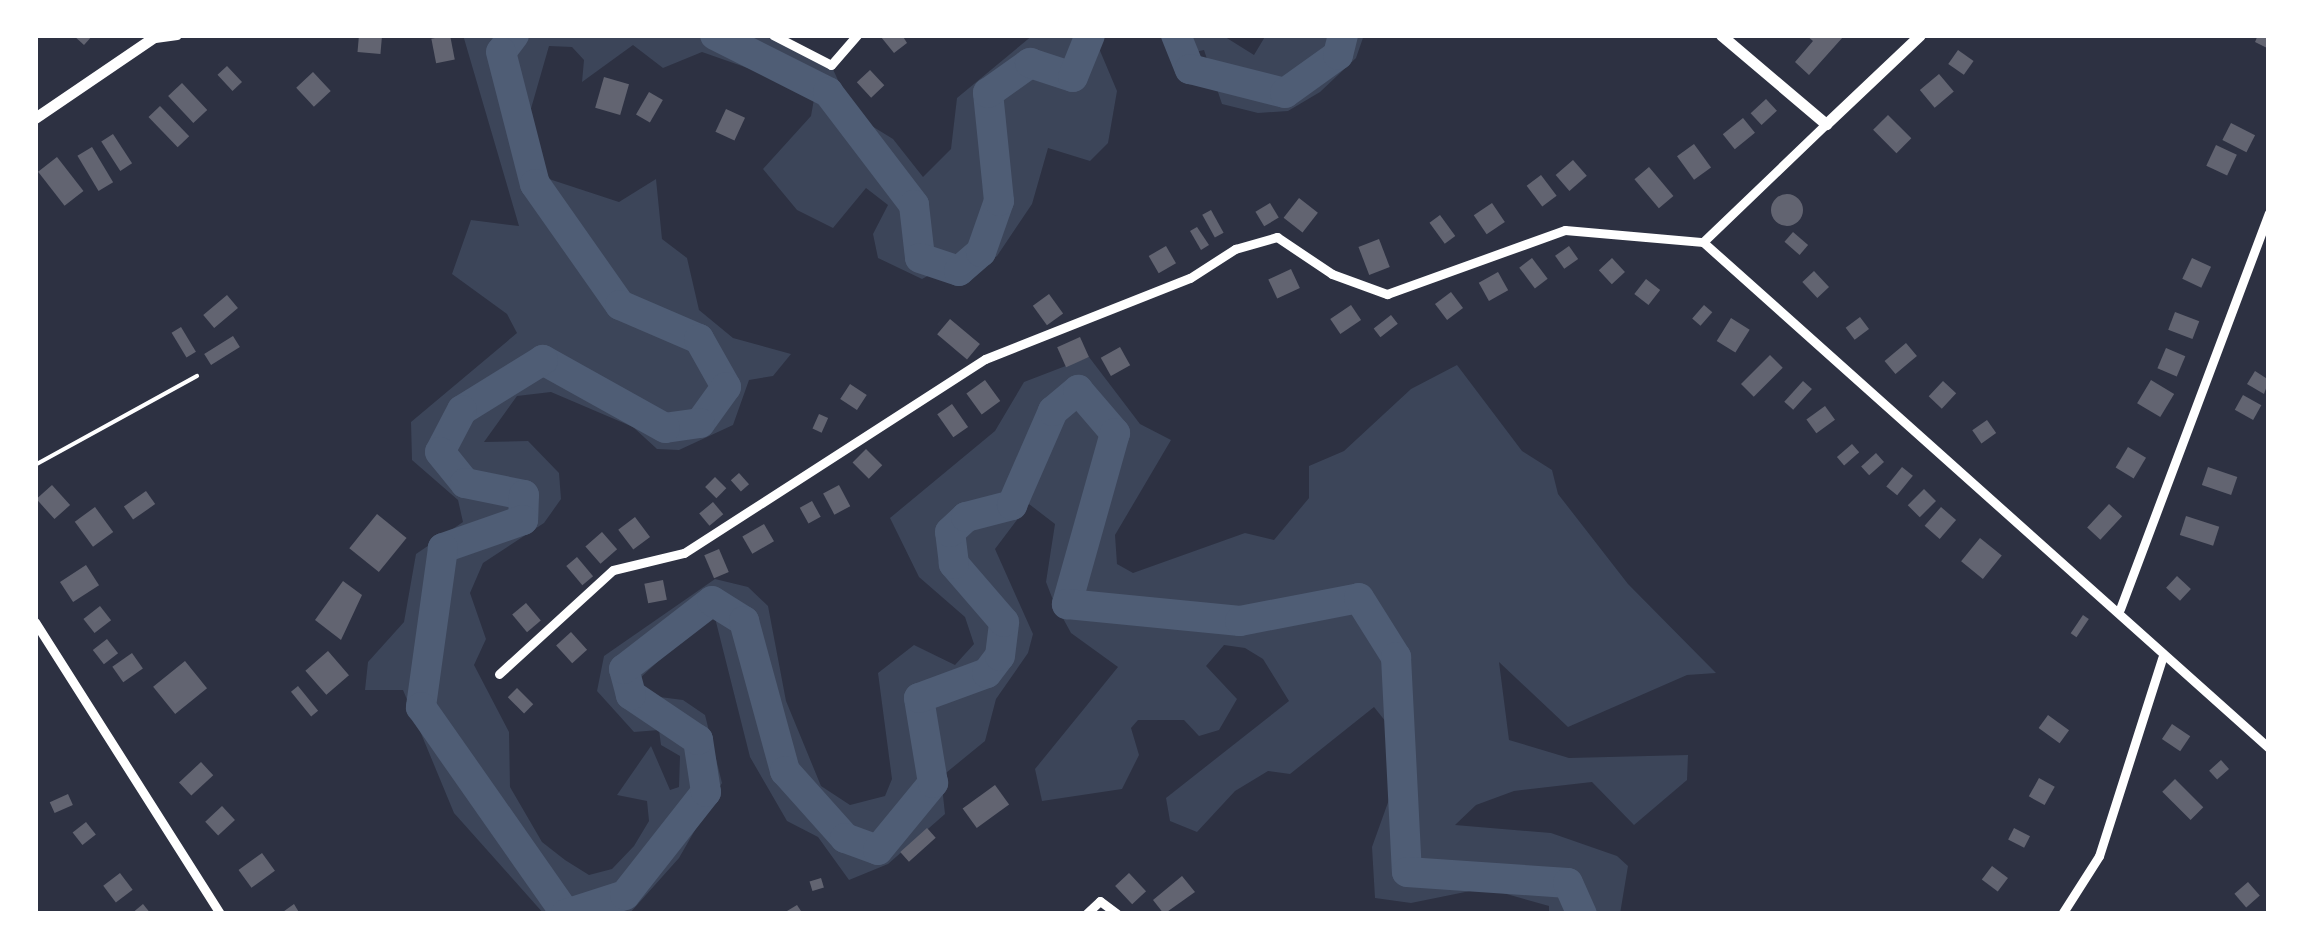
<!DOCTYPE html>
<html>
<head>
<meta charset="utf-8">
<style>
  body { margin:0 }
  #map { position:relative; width:2304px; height:949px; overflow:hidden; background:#2d3142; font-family:"Exo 2",sans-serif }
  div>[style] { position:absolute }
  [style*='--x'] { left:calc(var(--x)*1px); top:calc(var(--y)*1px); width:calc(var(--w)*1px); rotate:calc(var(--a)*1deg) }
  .green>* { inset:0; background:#3c4559 }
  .river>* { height:30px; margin:-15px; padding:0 15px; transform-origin:15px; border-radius:15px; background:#4f5d75 }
  .building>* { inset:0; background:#626471; transform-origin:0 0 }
  .round { border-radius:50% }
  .service>* { height:4px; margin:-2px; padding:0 2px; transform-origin:2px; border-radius:2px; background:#fff }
  .minor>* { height:9px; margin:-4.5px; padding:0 4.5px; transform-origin:4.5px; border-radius:4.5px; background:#fff }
  .tertiary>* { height:11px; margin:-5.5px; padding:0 5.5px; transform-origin:5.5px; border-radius:5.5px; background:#fff }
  span { translate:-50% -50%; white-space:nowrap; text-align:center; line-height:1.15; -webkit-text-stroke:10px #fff; paint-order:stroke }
  .frame { position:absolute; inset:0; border:38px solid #fff; pointer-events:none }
</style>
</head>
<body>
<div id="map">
  <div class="green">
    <i style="clip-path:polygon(463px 35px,773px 35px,831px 65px,854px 115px,893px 139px,923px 177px,951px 149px,957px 98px,1033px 35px,1103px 35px,1098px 46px,1117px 91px,1108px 143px,1090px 161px,1048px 148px,1032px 204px,997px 256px,974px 272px,956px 261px,922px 279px,878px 258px,873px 234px,888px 205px,866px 188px,833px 228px,797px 210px,763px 169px,811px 116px,814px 99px,796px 85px,702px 52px,663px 68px,633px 45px,582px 82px,584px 60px,572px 47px,549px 46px,528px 119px,549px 179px,619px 202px,656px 179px,662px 239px,687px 258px,699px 310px,733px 338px,791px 354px,773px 376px,749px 380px,733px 425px,679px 450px,657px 449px,633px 427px,551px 392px,517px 396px,484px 442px,528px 441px,559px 473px,561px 499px,544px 523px,483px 563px,470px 593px,486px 639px,474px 665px,509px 732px,510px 787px,542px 842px,565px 860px,589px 875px,612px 869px,634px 846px,649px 821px,647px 801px,617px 795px,651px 746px,670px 790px,679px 787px,680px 756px,661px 745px,659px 730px,634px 732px,597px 691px,604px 656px,715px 579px,748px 587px,768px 606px,786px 701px,821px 786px,850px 805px,885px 796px,892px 779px,878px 673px,914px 645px,955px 665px,974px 644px,965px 617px,919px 577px,890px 518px,995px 431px,1024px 382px,1089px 357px,1140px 424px,1171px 440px,1115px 535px,1117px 564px,1133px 573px,1245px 533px,1274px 540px,1309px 498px,1309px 466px,1344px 451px,1411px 389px,1457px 365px,1522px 451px,1552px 470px,1558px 494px,1628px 584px,1716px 673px,1687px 675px,1568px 727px,1499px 662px,1509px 740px,1569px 758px,1688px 755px,1687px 780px,1634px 825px,1592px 782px,1514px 791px,1476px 805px,1455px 825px,1551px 833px,1617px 856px,1628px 866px,1620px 914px,1549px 914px,1549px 906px,1485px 888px,1411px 903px,1375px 898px,1372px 847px,1391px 794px,1394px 732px,1374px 707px,1290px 774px,1268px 771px,1235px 791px,1197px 832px,1170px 821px,1166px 798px,1289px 701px,1263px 659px,1245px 648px,1224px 645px,1206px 666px,1237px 699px,1219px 730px,1199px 736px,1184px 720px,1138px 720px,1131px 728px,1139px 755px,1122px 789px,1042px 801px,1035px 769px,1118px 667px,1071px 633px,1053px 600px,1046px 582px,1055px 524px,1029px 504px,995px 549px,1033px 634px,1028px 653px,996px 699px,985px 741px,941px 777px,945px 814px,888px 864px,849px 880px,818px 837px,787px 821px,750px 757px,713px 610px,638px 680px,644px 695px,683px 700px,705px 715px,722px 783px,679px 858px,629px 914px,544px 914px,454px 813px,403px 690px,365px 690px,368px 662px,404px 622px,416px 554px,463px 522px,458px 500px,412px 460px,411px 422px,517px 333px,507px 314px,452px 274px,471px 220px,519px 226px)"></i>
    <i style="clip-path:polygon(1163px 35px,1222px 35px,1254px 55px,1266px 35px,1364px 35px,1356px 58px,1320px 92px,1288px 111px,1258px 113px,1222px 104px,1204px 50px,1173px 57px)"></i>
  </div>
  <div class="river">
    <i style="--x:514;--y:35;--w:21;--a:127"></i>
    <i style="--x:501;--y:52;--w:136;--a:75.6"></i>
    <i style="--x:535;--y:184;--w:148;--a:54.9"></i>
    <i style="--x:620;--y:305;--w:86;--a:23.3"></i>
    <i style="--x:699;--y:339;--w:55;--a:60.6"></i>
    <i style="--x:726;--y:387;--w:44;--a:125.8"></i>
    <i style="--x:700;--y:423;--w:35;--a:172"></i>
    <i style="--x:665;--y:428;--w:140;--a:-150.9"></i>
    <i style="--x:543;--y:360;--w:95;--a:148.3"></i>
    <i style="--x:462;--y:410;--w:47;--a:117.6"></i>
    <i style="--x:440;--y:452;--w:40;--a:51"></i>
    <i style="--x:465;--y:483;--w:60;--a:11.5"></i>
    <i style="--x:524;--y:495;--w:25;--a:92"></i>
    <i style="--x:523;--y:520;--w:85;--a:160.7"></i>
    <i style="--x:443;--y:548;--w:161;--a:97.9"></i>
    <i style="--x:421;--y:707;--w:253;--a:55"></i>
    <i style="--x:566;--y:914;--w:62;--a:-17.9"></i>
    <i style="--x:625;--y:895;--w:131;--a:-51.8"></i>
    <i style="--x:706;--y:792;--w:53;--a:-98.7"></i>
    <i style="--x:698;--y:740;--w:81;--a:-146.1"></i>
    <i style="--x:631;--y:695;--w:27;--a:-105"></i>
    <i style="--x:624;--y:669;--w:111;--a:-37.7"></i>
    <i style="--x:712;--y:601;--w:38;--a:32"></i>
    <i style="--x:744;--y:621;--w:156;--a:74.7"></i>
    <i style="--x:785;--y:771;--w:90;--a:48.2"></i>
    <i style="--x:845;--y:838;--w:35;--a:20"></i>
    <i style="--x:878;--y:850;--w:87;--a:-50.6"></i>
    <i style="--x:933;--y:783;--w:86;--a:-99.4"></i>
    <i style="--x:919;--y:698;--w:72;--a:-20.2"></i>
    <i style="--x:987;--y:673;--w:21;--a:-53"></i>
    <i style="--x:1000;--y:656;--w:34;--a:-83"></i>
    <i style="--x:1004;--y:622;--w:77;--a:-130.8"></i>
    <i style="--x:954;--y:564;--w:32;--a:-97"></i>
    <i style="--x:950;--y:532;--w:22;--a:-43"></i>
    <i style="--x:966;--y:517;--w:48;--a:-14.6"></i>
    <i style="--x:1012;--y:505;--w:103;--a:-66.4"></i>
    <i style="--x:1053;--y:411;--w:33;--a:-40"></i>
    <i style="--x:1078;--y:390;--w:57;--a:49.3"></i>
    <i style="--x:1115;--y:433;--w:178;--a:105.7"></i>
    <i style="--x:1067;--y:604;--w:174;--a:5.6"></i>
    <i style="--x:1240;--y:621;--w:121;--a:-10.9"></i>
    <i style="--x:1359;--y:598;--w:70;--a:57.9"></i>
    <i style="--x:1396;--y:657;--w:215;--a:87.1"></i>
    <i style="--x:1407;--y:872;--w:161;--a:3.9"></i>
    <i style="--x:1568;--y:883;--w:34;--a:66"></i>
    <i style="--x:715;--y:35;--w:127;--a:26.8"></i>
    <i style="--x:828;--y:92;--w:142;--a:52.7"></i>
    <i style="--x:914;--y:205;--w:53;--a:83.5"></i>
    <i style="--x:920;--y:258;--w:41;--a:18.4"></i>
    <i style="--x:959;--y:271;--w:29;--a:-41"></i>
    <i style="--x:981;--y:252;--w:54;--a:-70.6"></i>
    <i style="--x:999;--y:201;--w:109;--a:-95.8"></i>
    <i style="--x:988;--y:93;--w:52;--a:-35.5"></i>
    <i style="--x:1030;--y:63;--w:45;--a:18"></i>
    <i style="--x:1073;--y:77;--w:45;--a:-68"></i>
    <i style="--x:1176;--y:35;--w:37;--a:68"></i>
    <i style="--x:1190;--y:69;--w:98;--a:14.2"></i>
    <i style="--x:1285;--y:93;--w:65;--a:-35.6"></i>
    <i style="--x:1338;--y:55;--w:21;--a:-76"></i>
  </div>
  <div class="building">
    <i style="clip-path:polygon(73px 35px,93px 35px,84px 45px)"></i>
    <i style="left:359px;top:35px;width:23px;height:17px;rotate:5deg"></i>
    <i style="left:450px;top:35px;width:25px;height:19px;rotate:79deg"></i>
    <i style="clip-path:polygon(902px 35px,907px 43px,894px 53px,881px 37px)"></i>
    <i style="clip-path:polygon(1806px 35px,1843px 37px,1809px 75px,1795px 62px,1813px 41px)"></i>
    <i style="clip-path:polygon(2258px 35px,2269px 35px,2269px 49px,2255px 42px)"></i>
    <i style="left:1958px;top:50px;width:19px;height:17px;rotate:35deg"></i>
    <i style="left:227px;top:66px;width:22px;height:13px;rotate:47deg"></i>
    <i style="left:870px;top:70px;width:21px;height:18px;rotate:47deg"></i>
    <i style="left:313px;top:72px;width:26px;height:23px;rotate:47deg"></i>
    <i style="left:1939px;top:74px;width:23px;height:25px;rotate:50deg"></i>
    <i style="left:604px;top:77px;width:26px;height:32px;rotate:16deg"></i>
    <i style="left:182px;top:83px;width:37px;height:19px;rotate:47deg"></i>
    <i style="left:649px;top:92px;width:16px;height:26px;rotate:30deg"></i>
    <i style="left:1766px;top:99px;width:16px;height:21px;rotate:47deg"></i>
    <i style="left:160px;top:106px;width:42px;height:16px;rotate:46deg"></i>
    <i style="left:726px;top:109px;width:21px;height:25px;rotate:25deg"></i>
    <i style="left:1888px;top:115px;width:33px;height:21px;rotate:45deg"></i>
    <i style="left:1743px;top:118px;width:19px;height:26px;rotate:51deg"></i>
    <i style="left:2231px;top:123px;width:27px;height:19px;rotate:27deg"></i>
    <i style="left:113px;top:134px;width:35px;height:14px;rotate:57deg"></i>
    <i style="left:1694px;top:144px;width:29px;height:21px;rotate:54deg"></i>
    <i style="left:2216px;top:145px;width:23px;height:23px;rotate:25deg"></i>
    <i style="left:92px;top:147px;width:41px;height:17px;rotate:59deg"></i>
    <i style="left:57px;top:157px;width:43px;height:24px;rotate:52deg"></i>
    <i style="left:1573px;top:160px;width:21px;height:23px;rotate:49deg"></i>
    <i style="left:1649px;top:167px;width:38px;height:19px;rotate:50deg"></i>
    <i style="left:1541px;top:175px;width:26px;height:18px;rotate:53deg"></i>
    <i class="round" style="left:1771px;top:194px;width:32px;height:32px"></i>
    <i style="left:1299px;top:198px;width:24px;height:25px;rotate:38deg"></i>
    <i style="left:1270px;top:203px;width:17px;height:17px;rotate:59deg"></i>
    <i style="left:1492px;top:203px;width:23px;height:22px;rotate:56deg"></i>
    <i style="left:1211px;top:210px;width:26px;height:10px;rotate:61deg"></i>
    <i style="left:1440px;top:215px;width:26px;height:13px;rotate:54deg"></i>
    <i style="clip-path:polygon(1197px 227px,1209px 245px,1201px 250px,1190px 231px)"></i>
    <i style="left:1793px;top:232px;width:20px;height:13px;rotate:41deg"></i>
    <i style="left:1379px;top:239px;width:30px;height:22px;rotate:69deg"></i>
    <i style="left:1166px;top:246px;width:20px;height:20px;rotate:60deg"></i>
    <i style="left:1569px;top:246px;width:16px;height:17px;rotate:55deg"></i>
    <i style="left:1532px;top:258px;width:26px;height:16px;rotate:53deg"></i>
    <i style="left:1612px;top:258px;width:19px;height:18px;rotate:47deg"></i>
    <i style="left:2192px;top:258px;width:21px;height:23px;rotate:25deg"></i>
    <i style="left:1291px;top:269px;width:21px;height:25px;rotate:65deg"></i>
    <i style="left:1814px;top:271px;width:22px;height:16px;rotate:47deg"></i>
    <i style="left:1498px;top:272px;width:21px;height:22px;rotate:61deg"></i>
    <i style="left:1646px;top:279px;width:18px;height:19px;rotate:38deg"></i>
    <i style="left:1451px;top:292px;width:20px;height:20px;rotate:53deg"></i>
    <i style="left:1049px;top:294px;width:24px;height:20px;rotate:54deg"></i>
    <i style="left:227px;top:295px;width:17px;height:31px;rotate:50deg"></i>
    <i style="left:1351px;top:305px;width:18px;height:25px;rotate:56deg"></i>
    <i style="left:1704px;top:305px;width:11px;height:18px;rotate:41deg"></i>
    <i style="left:2175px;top:312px;width:26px;height:19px;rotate:21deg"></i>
    <i style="left:1391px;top:315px;width:11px;height:22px;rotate:52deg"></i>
    <i style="left:1860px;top:317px;width:15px;height:18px;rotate:53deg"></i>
    <i style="left:1731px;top:318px;width:22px;height:27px;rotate:32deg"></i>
    <i style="left:950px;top:319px;width:39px;height:20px;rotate:40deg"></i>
    <i style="left:181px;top:327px;width:29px;height:11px;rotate:59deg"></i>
    <i style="left:233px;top:336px;width:13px;height:34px;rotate:58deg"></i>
    <i style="left:1080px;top:337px;width:22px;height:25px;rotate:66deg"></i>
    <i style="left:1906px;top:343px;width:17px;height:28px;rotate:50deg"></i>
    <i style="left:1120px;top:347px;width:21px;height:22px;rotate:61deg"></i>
    <i style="left:2166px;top:348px;width:21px;height:22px;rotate:23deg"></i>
    <i style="left:1770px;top:355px;width:18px;height:41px;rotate:45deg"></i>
    <i style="clip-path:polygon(2255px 371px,2269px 380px,2264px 394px,2247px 384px)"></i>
    <i style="left:985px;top:380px;width:26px;height:23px;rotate:54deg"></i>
    <i style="left:2151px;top:380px;width:27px;height:27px;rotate:31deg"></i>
    <i style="left:1803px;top:381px;width:12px;height:28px;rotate:42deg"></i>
    <i style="left:1943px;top:381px;width:18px;height:21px;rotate:43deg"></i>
    <i style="left:850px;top:384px;width:20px;height:18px;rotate:33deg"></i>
    <i style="left:2243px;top:395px;width:21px;height:17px;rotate:29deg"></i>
    <i style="left:952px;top:404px;width:28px;height:18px;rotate:55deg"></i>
    <i style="left:1825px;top:406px;width:17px;height:23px;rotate:54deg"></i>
    <i style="left:819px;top:414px;width:10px;height:16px;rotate:24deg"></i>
    <i style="left:1987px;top:420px;width:16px;height:18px;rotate:55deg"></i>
    <i style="left:1852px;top:444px;width:11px;height:20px;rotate:49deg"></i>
    <i style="left:2128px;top:447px;width:21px;height:24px;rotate:31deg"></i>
    <i style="left:866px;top:449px;width:23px;height:19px;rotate:45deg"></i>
    <i style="left:1876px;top:453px;width:12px;height:20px;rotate:48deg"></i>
    <i style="left:1902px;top:467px;width:14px;height:25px;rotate:39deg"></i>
    <i style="left:2208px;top:467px;width:31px;height:19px;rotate:19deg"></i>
    <i style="left:739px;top:473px;width:15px;height:11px;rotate:48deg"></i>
    <i style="left:715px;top:477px;width:16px;height:14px;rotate:45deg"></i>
    <i style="left:52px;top:485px;width:27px;height:21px;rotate:48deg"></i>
    <i style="left:839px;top:485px;width:24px;height:18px;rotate:62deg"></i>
    <i style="left:1924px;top:489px;width:17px;height:23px;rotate:45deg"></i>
    <i style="left:146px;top:491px;width:16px;height:27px;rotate:55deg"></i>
    <i style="left:812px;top:501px;width:18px;height:14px;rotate:61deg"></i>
    <i style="left:713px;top:502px;width:16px;height:18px;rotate:50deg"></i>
    <i style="left:2109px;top:504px;width:18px;height:32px;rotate:43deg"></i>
    <i style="left:95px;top:507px;width:31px;height:25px;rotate:54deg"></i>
    <i style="left:1941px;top:507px;width:20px;height:25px;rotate:41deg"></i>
    <i style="left:377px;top:514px;width:38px;height:44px;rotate:39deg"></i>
    <i style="left:2186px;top:516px;width:35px;height:20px;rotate:18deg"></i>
    <i style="left:635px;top:517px;width:25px;height:21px;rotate:53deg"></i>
    <i style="left:764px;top:524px;width:20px;height:25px;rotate:60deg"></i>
    <i style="left:602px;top:532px;width:23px;height:22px;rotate:49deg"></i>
    <i style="left:1980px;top:538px;width:28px;height:30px;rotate:39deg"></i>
    <i style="left:719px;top:549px;width:25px;height:16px;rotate:67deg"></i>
    <i style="left:577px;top:557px;width:25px;height:14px;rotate:50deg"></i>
    <i style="left:86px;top:565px;width:24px;height:31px;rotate:57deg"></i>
    <i style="left:2177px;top:576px;width:19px;height:16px;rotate:43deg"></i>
    <i style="left:663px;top:580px;width:20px;height:19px;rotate:79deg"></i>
    <i style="clip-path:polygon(343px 581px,362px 595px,341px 640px,315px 620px)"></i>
    <i style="left:526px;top:603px;width:23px;height:18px;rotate:50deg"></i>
    <i style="left:100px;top:606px;width:18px;height:21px;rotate:52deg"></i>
    <i style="left:2083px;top:615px;width:7px;height:22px;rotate:34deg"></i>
    <i style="left:571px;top:632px;width:24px;height:20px;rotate:48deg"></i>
    <i style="left:107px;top:639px;width:18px;height:18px;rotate:52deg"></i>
    <i style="left:328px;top:651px;width:32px;height:30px;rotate:49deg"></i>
    <i style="left:132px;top:653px;width:19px;height:24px;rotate:55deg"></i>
    <i style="left:185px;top:661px;width:35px;height:41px;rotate:51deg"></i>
    <i style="left:298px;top:686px;width:32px;height:9px;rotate:51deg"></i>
    <i style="left:517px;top:688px;width:23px;height:13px;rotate:45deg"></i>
    <i style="left:2048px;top:715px;width:26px;height:16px;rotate:36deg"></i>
    <i style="left:2172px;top:724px;width:22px;height:18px;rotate:34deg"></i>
    <i style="left:2221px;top:760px;width:12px;height:16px;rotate:48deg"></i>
    <i style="left:201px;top:762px;width:18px;height:30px;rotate:47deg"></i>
    <i style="left:2039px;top:778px;width:18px;height:21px;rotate:29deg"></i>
    <i style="left:2175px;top:779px;width:40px;height:18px;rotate:45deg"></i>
    <i style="left:995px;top:785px;width:24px;height:40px;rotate:54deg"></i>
    <i style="left:68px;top:794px;width:12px;height:20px;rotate:66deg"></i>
    <i style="left:222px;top:806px;width:19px;height:23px;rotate:47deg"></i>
    <i style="left:86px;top:822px;width:16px;height:17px;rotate:52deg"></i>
    <i style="left:927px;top:828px;width:13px;height:36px;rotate:48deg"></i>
    <i style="left:2014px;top:828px;width:18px;height:13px;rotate:27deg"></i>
    <i style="left:262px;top:853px;width:22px;height:29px;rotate:54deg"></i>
    <i style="left:1992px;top:866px;width:20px;height:17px;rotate:37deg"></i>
    <i style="left:120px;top:873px;width:21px;height:21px;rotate:53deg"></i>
    <i style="left:1129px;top:873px;width:25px;height:19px;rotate:47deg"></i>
    <i style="clip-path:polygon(1182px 876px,1195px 892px,1164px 914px,1153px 900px)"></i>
    <i style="left:821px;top:878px;width:10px;height:12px;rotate:73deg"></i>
    <i style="left:2248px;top:882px;width:18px;height:18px;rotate:49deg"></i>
    <i style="clip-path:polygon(143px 904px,151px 914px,131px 914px)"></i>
    <i style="clip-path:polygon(294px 904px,300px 914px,280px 914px)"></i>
    <i style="clip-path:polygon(797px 905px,803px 914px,782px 914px)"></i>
  </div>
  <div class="service">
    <i style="--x:35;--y:465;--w:185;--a:-28.8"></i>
  </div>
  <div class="minor">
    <i style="--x:773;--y:35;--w:65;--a:27.3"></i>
    <i style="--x:831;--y:65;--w:40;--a:-49"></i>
    <i style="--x:155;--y:38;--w:22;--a:-8"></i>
    <i style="--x:1703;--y:242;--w:170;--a:-43.8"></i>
    <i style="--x:2120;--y:609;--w:423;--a:-69.4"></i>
    <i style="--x:35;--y:622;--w:346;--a:57.6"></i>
    <i style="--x:499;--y:674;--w:154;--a:-42.4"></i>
    <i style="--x:613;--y:570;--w:73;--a:-13.5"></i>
    <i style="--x:684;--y:553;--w:358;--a:-32.8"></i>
    <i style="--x:985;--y:359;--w:220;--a:-21.6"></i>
    <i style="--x:1190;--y:278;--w:54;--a:-32.8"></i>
    <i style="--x:1235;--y:249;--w:44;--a:-15.9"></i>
    <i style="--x:1277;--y:237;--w:66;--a:33.9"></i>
    <i style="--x:1332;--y:274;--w:59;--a:20"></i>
    <i style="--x:1387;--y:294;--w:189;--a:-19.8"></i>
    <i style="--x:1565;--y:230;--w:139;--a:5"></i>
    <i style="--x:1703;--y:242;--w:759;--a:41.8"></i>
    <i style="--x:1086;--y:914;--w:19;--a:-43"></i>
    <i style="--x:1100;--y:901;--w:21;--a:37"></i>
    <i style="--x:2062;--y:914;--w:69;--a:-57.5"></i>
    <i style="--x:2099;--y:856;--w:208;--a:-72.3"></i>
  </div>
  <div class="tertiary">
    <i style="--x:1721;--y:35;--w:138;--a:40.3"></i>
    <i style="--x:1826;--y:124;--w:129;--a:-43.4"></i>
    <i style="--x:35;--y:118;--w:148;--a:-34.2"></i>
  </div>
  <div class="frame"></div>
</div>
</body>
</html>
